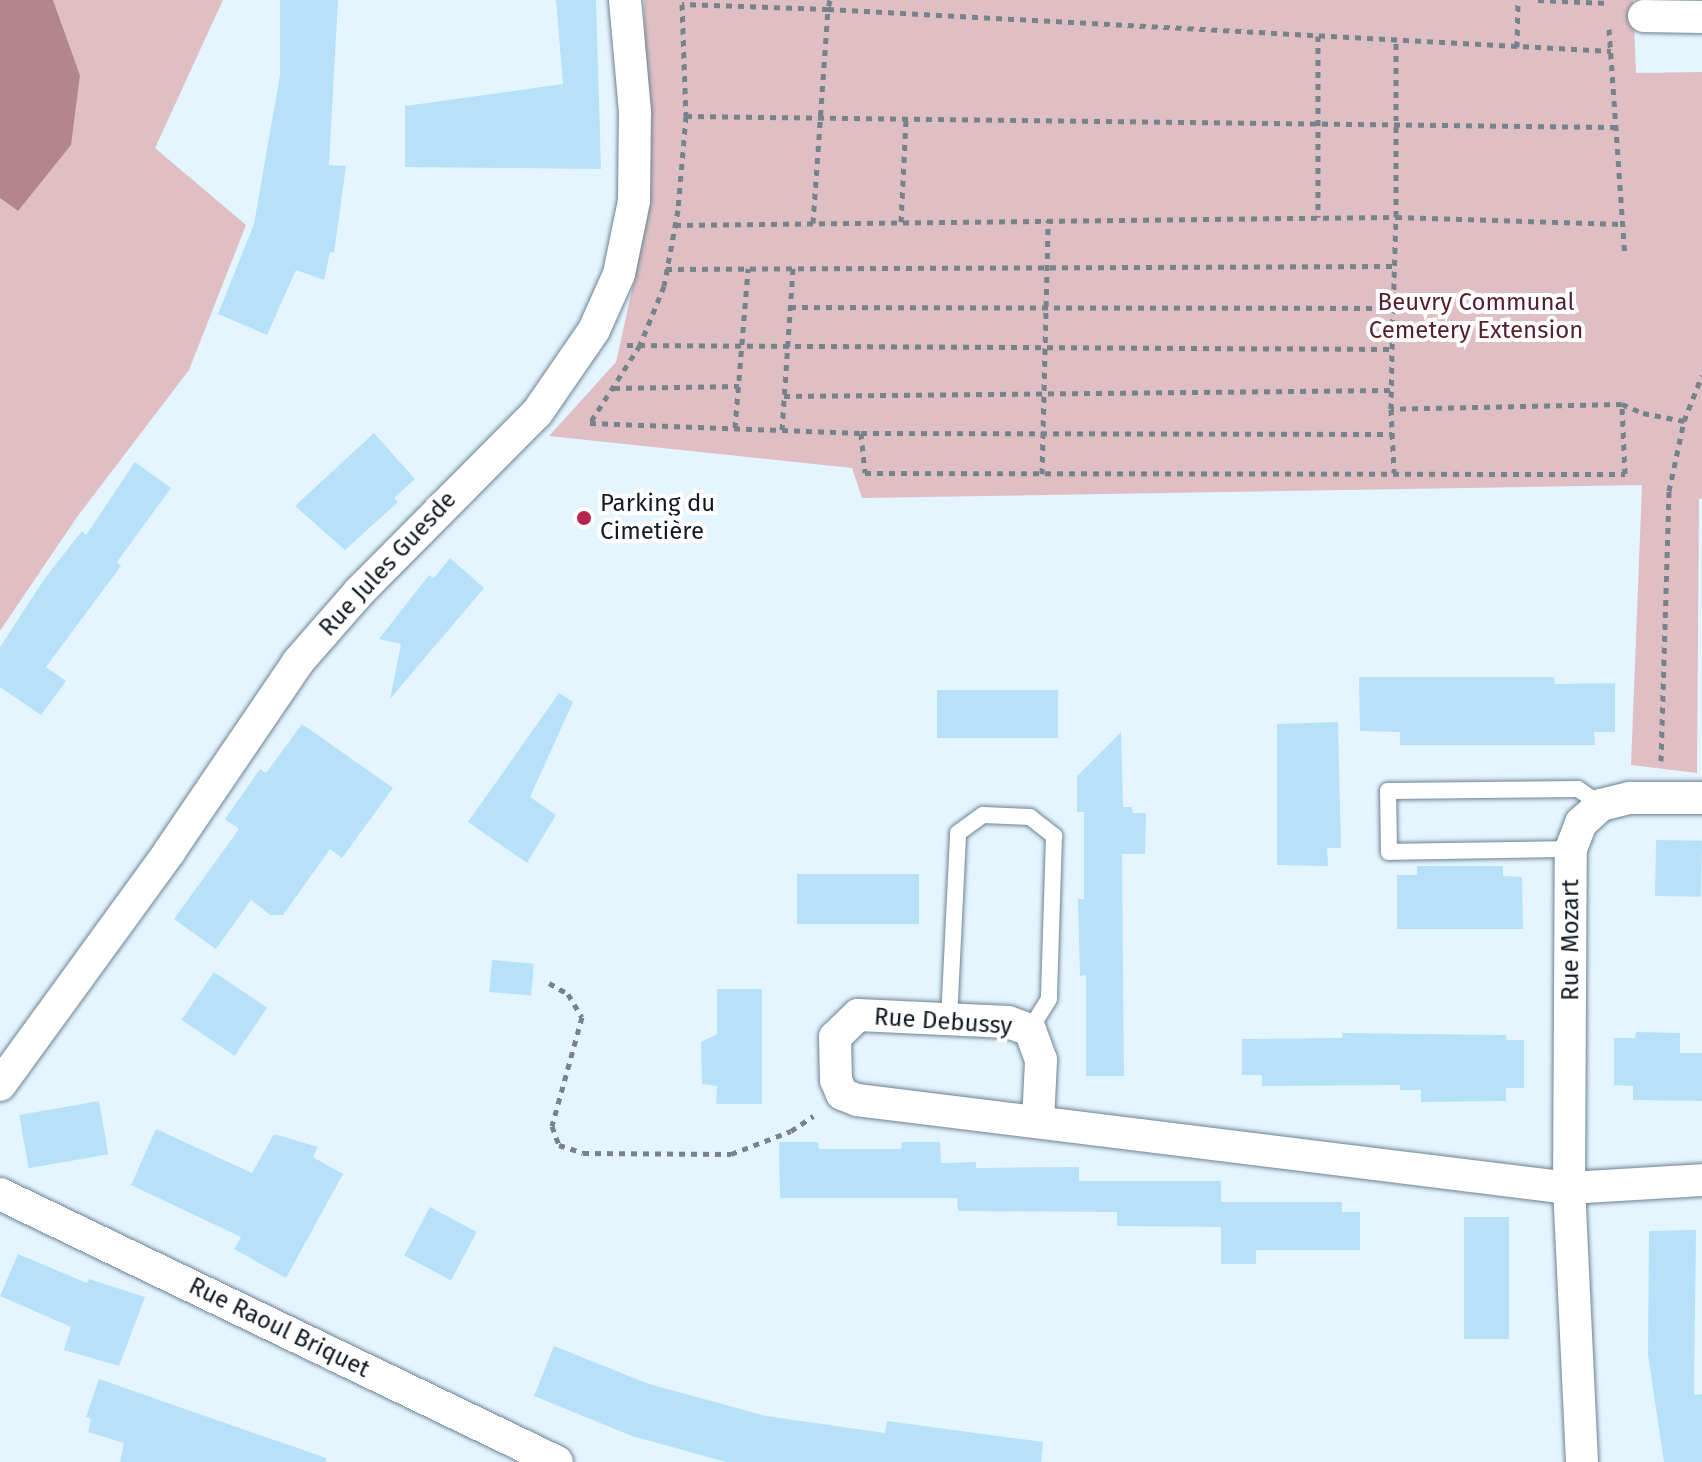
<!DOCTYPE html>
<html>
<head>
<meta charset="utf-8">
<style>
  body { margin:0 }
  #map { position:relative; width:1702px; height:1462px; overflow:hidden; background:#e5f5ff; font-family:"Fira Sans",sans-serif }
  div>[style] { position:absolute }
  [style*='--x'] { left:calc(var(--x)*1px); top:calc(var(--y)*1px); width:calc(var(--w)*1px); rotate:calc(var(--a)*1deg) }
  .green>* { inset:0; background:#e0bfc4 }
  .water>* { inset:0; background:#b2868c }
  .building>* { inset:0; background:#b7e1f9; transform-origin:0 0 }
  .path>* { height:5px; margin-top:-2.5px; transform-origin:0; background:repeating-linear-gradient(90deg,#76838b 0 6px,transparent 0 12px) }
  .roads { filter:drop-shadow(0 0 2px #6b8392) drop-shadow(0 0 2px #6b8392) }
  .lane>* { height:16px; margin:-8px; padding:0 8px; transform-origin:8px; border-radius:8px; background:#fff }
  .street>* { height:32px; margin:-16px; padding:0 16px; transform-origin:16px; border-radius:16px; background:#fff }
  .dots>* { width:22px; height:22px; translate:-50% -50%; box-sizing:border-box; border:4px solid #fff; border-radius:50% }
  span { translate:-50% -50%; white-space:nowrap; text-align:center; line-height:1.15; -webkit-text-stroke:8px #fff; paint-order:stroke }
  .park-label { font-size:24px; color:#571e2c }
  .poi-label { font-size:24px; color:#111b21 }
  .left { translate:0 -50%; text-align:left }
  .street-label { font-size:24px; color:#111b21 }
</style>
</head>
<body>
<div id="map">
  <div class="green">
    <i style="clip-path:polygon(53px 0,223px 0,155px 148px,246px 225px,189px 370px,77px 517px,0 631px,0 198px,18px 211px,80px 75px)"></i>
    <i style="clip-path:polygon(644px 0,1633px 0,1636px 73px,1702px 72px,1702px 499px,1699px 499px,1697px 773px,1631px 765px,1642px 485px,862px 498px,852px 468px,549px 436px,616px 362px,620px 345px,649px 210px)"></i>
  </div>
  <div class="water">
    <i style="clip-path:polygon(0 0,53px 0,80px 75px,71px 145px,18px 211px,0 198px)"></i>
  </div>
  <div class="building">
    <i style="clip-path:polygon(280px 0,338px 0,329px 165px,346px 166px,334px 253px,330px 252px,324px 280px,296px 270px,267px 335px,218px 314px,254px 224px,280px 75px)"></i>
    <i style="clip-path:polygon(556px 0,596px 0,601px 169px,405px 167px,405px 106px,563px 84px)"></i>
    <i style="clip-path:polygon(374px 433px,415px 479px,394px 498px,398px 502px,345px 550px,295px 506px)"></i>
    <i style="clip-path:polygon(135px 462px,171px 488px,117px 562px,121px 566px,46px 667px,66px 681px,41px 715px,0 687px,0 647px,45px 578px,82px 531px,86px 535px)"></i>
    <i style="clip-path:polygon(450px 558px,484px 588px,390px 699px,401px 644px,379px 639px,429px 575px,434px 578px)"></i>
    <i style="clip-path:polygon(1359px 677px,1554px 677px,1555px 684px,1615px 683px,1615px 732px,1594px 732px,1595px 745px,1400px 745px,1400px 732px,1360px 731px)"></i>
    <i style="left:1058px;top:690px;width:48px;height:121px;rotate:90deg"></i>
    <i style="clip-path:polygon(559px 693px,573px 702px,530px 797px,556px 815px,527px 863px,468px 822px)"></i>
    <i style="clip-path:polygon(1338px 722px,1341px 848px,1327px 848px,1328px 866px,1277px 865px,1277px 724px)"></i>
    <i style="clip-path:polygon(302px 724px,393px 788px,342px 858px,330px 849px,283px 915px,270px 915px,251px 900px,216px 949px,174px 919px,239px 829px,225px 819px,260px 769px,266px 773px)"></i>
    <i style="clip-path:polygon(1121px 732px,1123px 807px,1132px 807px,1133px 813px,1146px 813px,1145px 854px,1122px 854px,1124px 1076px,1086px 1076px,1086px 975px,1080px 976px,1078px 899px,1084px 899px,1084px 812px,1077px 812px,1077px 776px)"></i>
    <i style="left:1656px;top:840px;width:46px;height:56px;rotate:1deg"></i>
    <i style="clip-path:polygon(1417px 866px,1503px 866px,1503px 876px,1522px 877px,1523px 929px,1397px 929px,1397px 875px,1417px 875px)"></i>
    <i style="left:797px;top:874px;width:122px;height:50px"></i>
    <i style="left:492px;top:960px;width:42px;height:32px;rotate:5deg"></i>
    <i style="left:214px;top:972px;width:64px;height:58px;rotate:34deg"></i>
    <i style="clip-path:polygon(717px 989px,762px 989px,762px 1104px,716px 1104px,717px 1086px,702px 1084px,701px 1042px,717px 1034px)"></i>
    <i style="clip-path:polygon(1636px 1032px,1680px 1033px,1680px 1053px,1702px 1053px,1702px 1101px,1633px 1100px,1633px 1086px,1614px 1085px,1614px 1038px,1635px 1038px)"></i>
    <i style="clip-path:polygon(1342px 1033px,1506px 1035px,1507px 1040px,1524px 1040px,1524px 1088px,1506px 1088px,1506px 1101px,1421px 1102px,1421px 1090px,1400px 1090px,1400px 1085px,1262px 1086px,1262px 1075px,1242px 1075px,1242px 1039px,1343px 1038px)"></i>
    <i style="left:99px;top:1101px;width:54px;height:81px;rotate:80deg"></i>
    <i style="clip-path:polygon(156px 1129px,252px 1173px,274px 1134px,318px 1147px,313px 1157px,343px 1174px,286px 1278px,234px 1249px,241px 1237px,131px 1185px)"></i>
    <i style="clip-path:polygon(779px 1142px,818px 1142px,819px 1149px,901px 1149px,902px 1142px,940px 1142px,941px 1163px,976px 1162px,976px 1168px,1079px 1167px,1079px 1181px,1221px 1181px,1221px 1202px,1342px 1202px,1342px 1212px,1360px 1212px,1360px 1250px,1256px 1250px,1256px 1264px,1221px 1264px,1221px 1227px,1117px 1226px,1117px 1212px,958px 1211px,957px 1198px,780px 1198px)"></i>
    <i style="left:430px;top:1207px;width:53px;height:55px;rotate:28deg"></i>
    <i style="left:1464px;top:1217px;width:45px;height:122px"></i>
    <i style="clip-path:polygon(1696px 1230px,1694px 1395px,1702px 1394px,1702px 1462px,1664px 1462px,1648px 1355px,1649px 1231px)"></i>
    <i style="clip-path:polygon(18px 1254px,87px 1283px,89px 1279px,145px 1297px,119px 1366px,64px 1350px,71px 1327px,0 1296px)"></i>
    <i style="clip-path:polygon(554px 1346px,649px 1384px,766px 1416px,885px 1433px,887px 1421px,1043px 1442px,1041px 1462px,726px 1462px,632px 1436px,534px 1396px)"></i>
    <i style="clip-path:polygon(99px 1379px,326px 1458px,326px 1462px,120px 1462px,124px 1443px,88px 1432px,91px 1419px,86px 1417px)"></i>
  </div>
  <div class="path">
    <i style="--x:830;--y:0;--w:9;--a:103"></i>
    <i style="--x:828;--y:9;--w:146;--a:-178"></i>
    <i style="--x:682;--y:4;--w:112;--a:88"></i>
    <i style="--x:686;--y:116;--w:94;--a:94.9"></i>
    <i style="--x:678;--y:210;--w:77;--a:100.4"></i>
    <i style="--x:664;--y:286;--w:64;--a:112.1"></i>
    <i style="--x:640;--y:345;--w:93;--a:122.7"></i>
    <i style="--x:590;--y:423;--w:271;--a:2.1"></i>
    <i style="--x:861;--y:433;--w:40;--a:84.3"></i>
    <i style="--x:865;--y:473;--w:760;--a:0.08"></i>
    <i style="--x:1625;--y:474;--w:70;--a:-92.5"></i>
    <i style="--x:1622;--y:404;--w:231;--a:178.8"></i>
    <i style="--x:1391;--y:409;--w:60;--a:-89"></i>
    <i style="--x:1538;--y:0;--w:70;--a:2.5"></i>
    <i style="--x:1609;--y:29;--w:228;--a:86"></i>
    <i style="--x:1318;--y:36;--w:181;--a:90"></i>
    <i style="--x:1517;--y:47;--w:47;--a:-88.8"></i>
    <i style="--x:686;--y:116;--w:930;--a:0.68"></i>
    <i style="--x:901;--y:222;--w:103;--a:-87.2"></i>
    <i style="--x:813;--y:223;--w:215;--a:-86"></i>
    <i style="--x:828;--y:9;--w:784;--a:3.07"></i>
    <i style="--x:675;--y:225;--w:721;--a:-0.64"></i>
    <i style="--x:1396;--y:217;--w:177;--a:-90"></i>
    <i style="--x:666;--y:269;--w:729;--a:-0.24"></i>
    <i style="--x:790;--y:307;--w:603;--a:0.1"></i>
    <i style="--x:627;--y:345;--w:765;--a:0.3"></i>
    <i style="--x:1392;--y:349;--w:132;--a:-88.3"></i>
    <i style="--x:1396;--y:217;--w:226;--a:1.8"></i>
    <i style="--x:614;--y:388;--w:125;--a:-0.9"></i>
    <i style="--x:784;--y:396;--w:607;--a:-0.57"></i>
    <i style="--x:1622;--y:404;--w:23;--a:23"></i>
    <i style="--x:1643;--y:413;--w:42;--a:11"></i>
    <i style="--x:1391;--y:409;--w:64;--a:87.3"></i>
    <i style="--x:735;--y:428;--w:160;--a:-85.3"></i>
    <i style="--x:782;--y:430;--w:162;--a:-86.1"></i>
    <i style="--x:861;--y:433;--w:531;--a:0.11"></i>
    <i style="--x:1042;--y:474;--w:254;--a:-88.6"></i>
    <i style="--x:1661;--y:761;--w:270;--a:-88.3"></i>
    <i style="--x:1669;--y:491;--w:72;--a:-77.9"></i>
    <i style="--x:1684;--y:421;--w:49;--a:-68.6"></i>
    <i style="--x:549;--y:983;--w:22;--a:30"></i>
    <i style="--x:568;--y:994;--w:27;--a:59"></i>
    <i style="--x:582;--y:1017;--w:113;--a:105.4"></i>
    <i style="--x:552;--y:1126;--w:20;--a:70"></i>
    <i style="--x:559;--y:1145;--w:25;--a:18"></i>
    <i style="--x:583;--y:1153;--w:148;--a:0.4"></i>
    <i style="--x:731;--y:1154;--w:64;--a:-21"></i>
    <i style="--x:791;--y:1131;--w:27;--a:-34"></i>
  </div>
  <div class="roads">
    <div class="lane">
      <i style="--x:1571;--y:849;--w:182;--a:179.1"></i>
      <i style="--x:1389;--y:852;--w:61;--a:-90.9"></i>
      <i style="--x:1388;--y:791;--w:190;--a:-0.6"></i>
      <i style="--x:1578;--y:789;--w:28;--a:35"></i>
      <i style="--x:949;--y:1020;--w:187;--a:-87.2"></i>
      <i style="--x:958;--y:833;--w:31;--a:-36"></i>
      <i style="--x:983;--y:815;--w:47;--a:2.4"></i>
      <i style="--x:1030;--y:817;--w:31;--a:38"></i>
      <i style="--x:1054;--y:836;--w:163;--a:91.8"></i>
      <i style="--x:1049;--y:999;--w:36;--a:122"></i>
    </div>
    <div class="street">
      <i style="--x:1644;--y:16;--w:58;--a:1"></i>
      <i style="--x:0;--y:1085;--w:288;--a:-54"></i>
      <i style="--x:169;--y:852;--w:230;--a:-55.8"></i>
      <i style="--x:298;--y:662;--w:93;--a:-48.9"></i>
      <i style="--x:359;--y:592;--w:252;--a:-45.2"></i>
      <i style="--x:537;--y:413;--w:101;--a:-55.5"></i>
      <i style="--x:594;--y:330;--w:61;--a:-65.9"></i>
      <i style="--x:619;--y:274;--w:75;--a:-78.4"></i>
      <i style="--x:634;--y:201;--w:89;--a:-89.4"></i>
      <i style="--x:635;--y:112;--w:112;--a:-95.1"></i>
      <i style="--x:1038;--y:1122;--w:62;--a:-87.2"></i>
      <i style="--x:1041;--y:1060;--w:32;--a:-110"></i>
      <i style="--x:1030;--y:1030;--w:23;--a:-160"></i>
      <i style="--x:1008;--y:1022;--w:150;--a:-177.3"></i>
      <i style="--x:858;--y:1015;--w:32;--a:136"></i>
      <i style="--x:835;--y:1037;--w:43;--a:88.7"></i>
      <i style="--x:836;--y:1080;--w:15;--a:67"></i>
      <i style="--x:842;--y:1094;--w:16;--a:22"></i>
      <i style="--x:857;--y:1100;--w:717;--a:7.05"></i>
      <i style="--x:1569;--y:1188;--w:133;--a:-3.4"></i>
      <i style="--x:0;--y:1194;--w:618;--a:25.69"></i>
      <i style="--x:1582;--y:1462;--w:274;--a:-92.7"></i>
      <i style="--x:1569;--y:1188;--w:339;--a:-89.7"></i>
      <i style="--x:1571;--y:849;--w:28;--a:-69"></i>
      <i style="--x:1581;--y:823;--w:27;--a:-42"></i>
      <i style="--x:1601;--y:805;--w:30;--a:-14"></i>
      <i style="--x:1630;--y:798;--w:72;--a:0"></i>
    </div>
  </div>
  <div class="dots">
    <i style="left:584px;top:518px;background:#b52552"></i>
  </div>
  <div class="park-label">
    <span style="left:1476px;top:317px">Beuvry Communal<br>Cemetery Extension</span>
  </div>
  <div class="poi-label">
    <span class="left" style="left:600px;top:518px">Parking du<br>Cimetière</span>
  </div>
  <div class="street-label">
    <span style="left:388px;top:564px;rotate:-47deg">Rue Jules Guesde</span>
    <span style="left:1571px;top:940px;rotate:-90deg">Rue Mozart</span>
    <span style="left:943px;top:1022px;rotate:4deg">Rue Debussy</span>
    <span style="left:279px;top:1328px;rotate:26deg">Rue Raoul Briquet</span>
  </div>
</div>
</body>
</html>
